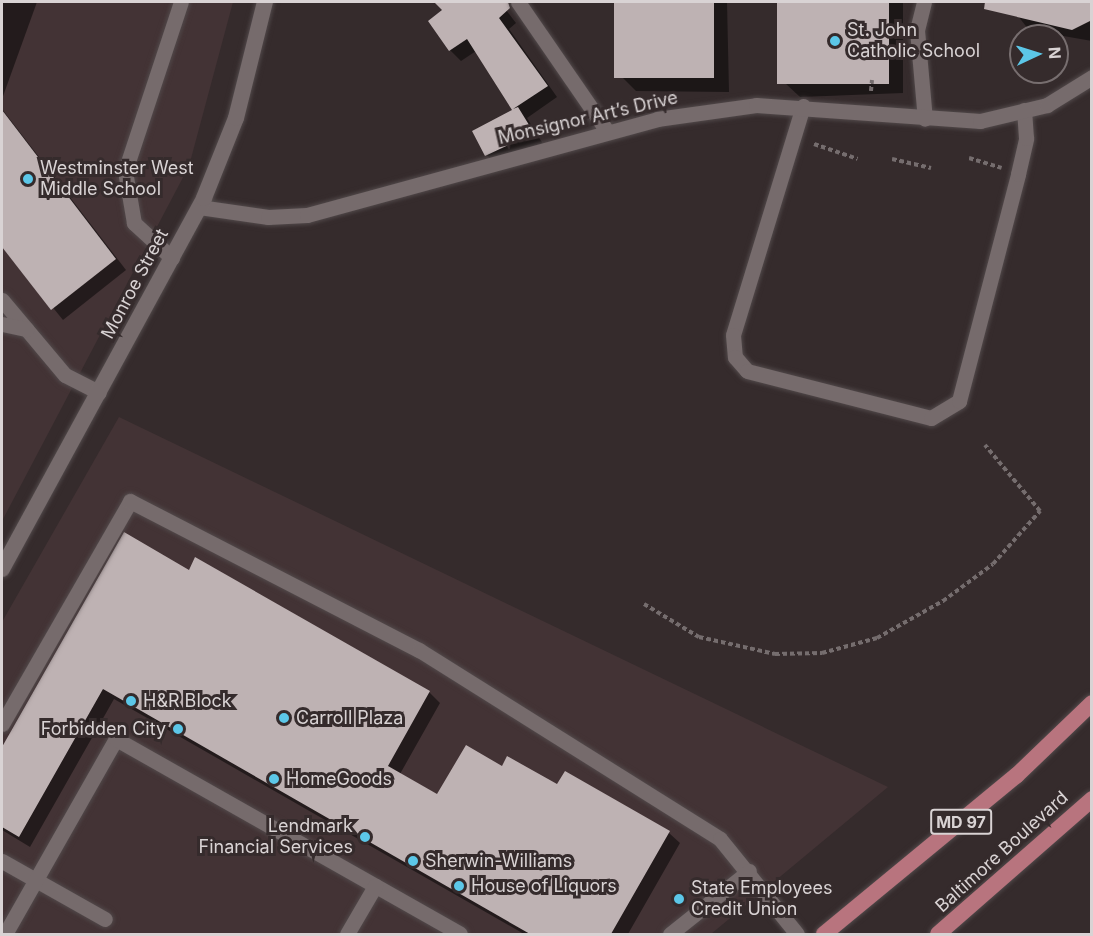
<!DOCTYPE html>
<html>
<head>
<meta charset="utf-8">
<style>
  body { margin:0 }
  #map { position:relative; width:1093px; height:936px; overflow:hidden; background:#352b2c; font-family:Inter,sans-serif }
  div>[style] { position:absolute }
  [style*='--x'] { left:calc(var(--x)*1px); top:calc(var(--y)*1px); width:calc(var(--w)*1px); rotate:calc(var(--a)*1deg) }
  .built>* { inset:0; background:#433335 }
  .shadow>* { inset:0; background:#0007 }
  .building>* { inset:0; background:#beb2b3; transform-origin:0 0 }
  .path>* { height:4px; margin-top:-2px; transform-origin:0; background:repeating-linear-gradient(90deg,#756d6e 0 4.5px,transparent 0 7.5px) }
  .roads { filter:drop-shadow(0 0 2px #51494a) drop-shadow(0 0 2px #51494a) }
  .service>* { height:15px; margin:-7.5px; padding:0 7.5px; transform-origin:7.5px; border-radius:7.5px; background:#766b6c }
  .minor>* { height:16px; margin:-8px; padding:0 8px; transform-origin:8px; border-radius:8px; background:#766b6c }
  .trunk>* { height:16px; margin:-8px; padding:0 8px; transform-origin:8px; border-radius:8px; background:#b8747e }
  .dots>* { width:16px; height:16px; translate:-50% -50%; box-sizing:border-box; border:3px solid #352b2c; border-radius:50% }
  span { translate:-50% -50%; white-space:nowrap; text-align:center; line-height:1.15; -webkit-text-stroke:6px #352b2c; paint-order:stroke }
  .shield-label span { padding:2px 4px; background:#352b2c; border:2px solid; border-radius:4px; -webkit-text-stroke-width:0 }
  .shield-label { font-size:16px; color:#d9d3d4; font-weight:700 }
  .poi-label { font-size:18px; color:#d9d3d4 }
  .left { translate:0 -50%; text-align:left }
  .right { translate:-100% -50%; text-align:right }
  .street-label { font-size:18px; color:#d9d3d4 }
  .frame { position:absolute; inset:0; border:3px solid #d9d3d4; pointer-events:none }
  .north { position:absolute; left:1009px; top:24px; width:60px; height:60px; box-sizing:border-box; background:#352b2c; border:2px solid #776e6f; border-radius:50%; rotate:86deg; font-size:16px; font-weight:700; line-height:24px; text-align:center; color:#d9d3d4 }
  .north::after { content:''; display:block; margin:auto; width:21px; height:27px; background:#5cc7e8; clip-path:polygon(50% 0,100% 100%,50% 72%,0 100%) }
</style>
</head>
<body>
<div id="map">
  <div class="built">
    <i style="clip-path:polygon(2px 2px,233px 2px,189px 166px,2px 521px)"></i>
    <i style="clip-path:polygon(119px 417px,888px 787px,711px 934px,2px 934px,2px 622px)"></i>
  </div>
  <div class="shadow">
    <i style="clip-path:polygon(2px 2px,37px 2px,2px 99px)"></i>
    <i style="clip-path:polygon(436px 2px,500px 2px,516px 23px,509px 29px,557px 97px,527px 118px,543px 144px,497px 166px,487px 155px,514px 110px,476px 51px,461px 61px,450px 50px,444px 10px)"></i>
    <i style="clip-path:polygon(616px 2px,727px 2px,729px 92px,636px 91px,622px 77px)"></i>
    <i style="clip-path:polygon(778px 2px,903px 2px,903px 93px,800px 97px,785px 83px)"></i>
    <i style="clip-path:polygon(1007px 2px,1092px 2px,1092px 41px,1029px 30px)"></i>
    <i style="clip-path:polygon(2px 109px,126px 270px,63px 320px,2px 245px)"></i>
    <i style="clip-path:polygon(124px 534px,189px 572px,196px 559px,429px 692px,440px 703px,400px 774px,438px 796px,502px 768px,669px 833px,680px 843px,628px 934px,524px 934px,114px 699px,30px 847px,2px 830px,2px 750px)"></i>
  </div>
  <div class="building">
    <i style="clip-path:polygon(434px 2px,508px 2px,510px 8px,499px 18px,548px 86px,513px 109px,518px 107px,534px 133px,485px 156px,472px 131px,512px 110px,467px 39px,449px 51px,428px 21px,442px 10px)"></i>
    <i style="left:614px;top:2px;width:100px;height:76px"></i>
    <i style="left:777px;top:2px;width:112px;height:82px"></i>
    <i style="clip-path:polygon(985px 2px,1092px 2px,1092px 20px,1072px 30px,984px 9px)"></i>
    <i style="clip-path:polygon(2px 110px,116px 259px,51px 310px,2px 247px)"></i>
    <i style="clip-path:polygon(124px 532px,189px 570px,195px 557px,430px 691px,388px 766px,437px 794px,466px 745px,502px 766px,507px 756px,557px 784px,565px 771px,670px 831px,611px 934px,530px 934px,103px 689px,19px 837px,2px 827px,2px 747px)"></i>
  </div>
  <div class="path">
    <i style="--x:871;--y:91;--w:11;--a:-85"></i>
    <i style="--x:814;--y:144;--w:46;--a:18.8"></i>
    <i style="--x:969;--y:158;--w:34;--a:17"></i>
    <i style="--x:892;--y:159;--w:40;--a:13"></i>
    <i style="--x:644;--y:604;--w:64;--a:31"></i>
    <i style="--x:699;--y:637;--w:78;--a:12.6"></i>
    <i style="--x:775;--y:654;--w:47;--a:-1.2"></i>
    <i style="--x:822;--y:653;--w:57;--a:-15.3"></i>
    <i style="--x:877;--y:638;--w:76;--a:-29.3"></i>
    <i style="--x:943;--y:601;--w:62;--a:-36.5"></i>
    <i style="--x:993;--y:564;--w:71;--a:-48.4"></i>
    <i style="--x:1040;--y:511;--w:86;--a:-129.8"></i>
  </div>
  <div class="roads">
    <div class="service">
      <i style="--x:518;--y:2;--w:157;--a:55.4"></i>
      <i style="--x:924;--y:2;--w:29;--a:104"></i>
      <i style="--x:917;--y:30;--w:89;--a:84.9"></i>
      <i style="--x:803;--y:106;--w:239;--a:107"></i>
      <i style="--x:733;--y:335;--w:22;--a:85"></i>
      <i style="--x:735;--y:357;--w:18;--a:49"></i>
      <i style="--x:747;--y:371;--w:190;--a:14.3"></i>
      <i style="--x:931;--y:418;--w:33;--a:-31"></i>
      <i style="--x:959;--y:401;--w:235;--a:-75.4"></i>
      <i style="--x:1018;--y:174;--w:37;--a:-77"></i>
      <i style="--x:1026;--y:138;--w:28;--a:-94"></i>
      <i style="--x:199;--y:207;--w:70;--a:8.2"></i>
      <i style="--x:268;--y:217;--w:39;--a:-3"></i>
      <i style="--x:307;--y:215;--w:363;--a:-15.3"></i>
      <i style="--x:657;--y:119;--w:100;--a:-8"></i>
      <i style="--x:756;--y:105;--w:225;--a:4.1"></i>
      <i style="--x:980;--y:121;--w:69;--a:-13.4"></i>
      <i style="--x:1047;--y:105;--w:53;--a:-31.9"></i>
      <i style="--x:172;--y:258;--w:52;--a:-137.4"></i>
      <i style="--x:134;--y:223;--w:53;--a:-99.8"></i>
      <i style="--x:125;--y:171;--w:178;--a:-71.7"></i>
      <i style="--x:2;--y:300;--w:98;--a:50"></i>
      <i style="--x:65;--y:375;--w:38;--a:27"></i>
      <i style="--x:2;--y:324;--w:25;--a:12"></i>
      <i style="--x:2;--y:724;--w:257;--a:-60.1"></i>
      <i style="--x:130;--y:501;--w:325;--a:27.3"></i>
      <i style="--x:419;--y:650;--w:355;--a:32.1"></i>
      <i style="--x:720;--y:839;--w:122;--a:51"></i>
      <i style="--x:2;--y:861;--w:118;--a:29.4"></i>
      <i style="--x:5;--y:934;--w:224;--a:-60.4"></i>
      <i style="--x:116;--y:739;--w:395;--a:29.5"></i>
      <i style="--x:347;--y:934;--w:56;--a:-59.7"></i>
      <i style="--x:670;--y:934;--w:101;--a:-38.6"></i>
    </div>
    <div class="minor">
      <i style="--x:2;--y:569;--w:422;--a:-61.4"></i>
      <i style="--x:204;--y:198;--w:86;--a:-68.2"></i>
      <i style="--x:236;--y:118;--w:120;--a:-76"></i>
    </div>
    <div class="trunk">
      <i style="--x:824;--y:934;--w:249;--a:-39.5"></i>
      <i style="--x:1016;--y:776;--w:105;--a:-43.8"></i>
      <i style="--x:938;--y:934;--w:205;--a:-41.2"></i>
    </div>
  </div>
  <div class="dots">
    <i style="left:835px;top:41px;background:#5cc7e8"></i>
    <i style="left:28px;top:179px;background:#5cc7e8"></i>
    <i style="left:131px;top:701px;background:#5cc7e8"></i>
    <i style="left:284px;top:718px;background:#5cc7e8"></i>
    <i style="left:178px;top:729px;background:#5cc7e8"></i>
    <i style="left:274px;top:779px;background:#5cc7e8"></i>
    <i style="left:365px;top:837px;background:#5cc7e8"></i>
    <i style="left:413px;top:861px;background:#5cc7e8"></i>
    <i style="left:459px;top:886px;background:#5cc7e8"></i>
    <i style="left:679px;top:899px;background:#5cc7e8"></i>
  </div>
  <div class="shield-label">
    <span style="left:961px;top:822px">MD 97</span>
  </div>
  <div class="poi-label">
    <span class="left" style="left:847px;top:41px">St. John<br>Catholic School</span>
    <span class="left" style="left:40px;top:179px">Westminster West<br>Middle School</span>
    <span class="left" style="left:143px;top:701px">H&amp;R Block</span>
    <span class="left" style="left:296px;top:718px">Carroll Plaza</span>
    <span class="right" style="left:166px;top:729px">Forbidden City</span>
    <span class="left" style="left:286px;top:779px">HomeGoods</span>
    <span class="right" style="left:353px;top:837px">Lendmark<br>Financial Services</span>
    <span class="left" style="left:425px;top:861px">Sherwin-Williams</span>
    <span class="left" style="left:471px;top:886px">House of Liquors</span>
    <span class="left" style="left:691px;top:899px">State Employees<br>Credit Union</span>
  </div>
  <div class="street-label">
    <span style="left:588px;top:118px;rotate:-13deg">Monsignor Art’s Drive</span>
    <span style="left:135px;top:284px;rotate:-62deg">Monroe Street</span>
    <span style="left:1002px;top:852px;rotate:-42deg">Baltimore Boulevard</span>
  </div>
  <div class="frame"></div>
  <div class="north">N</div>
</div>
</body>
</html>
